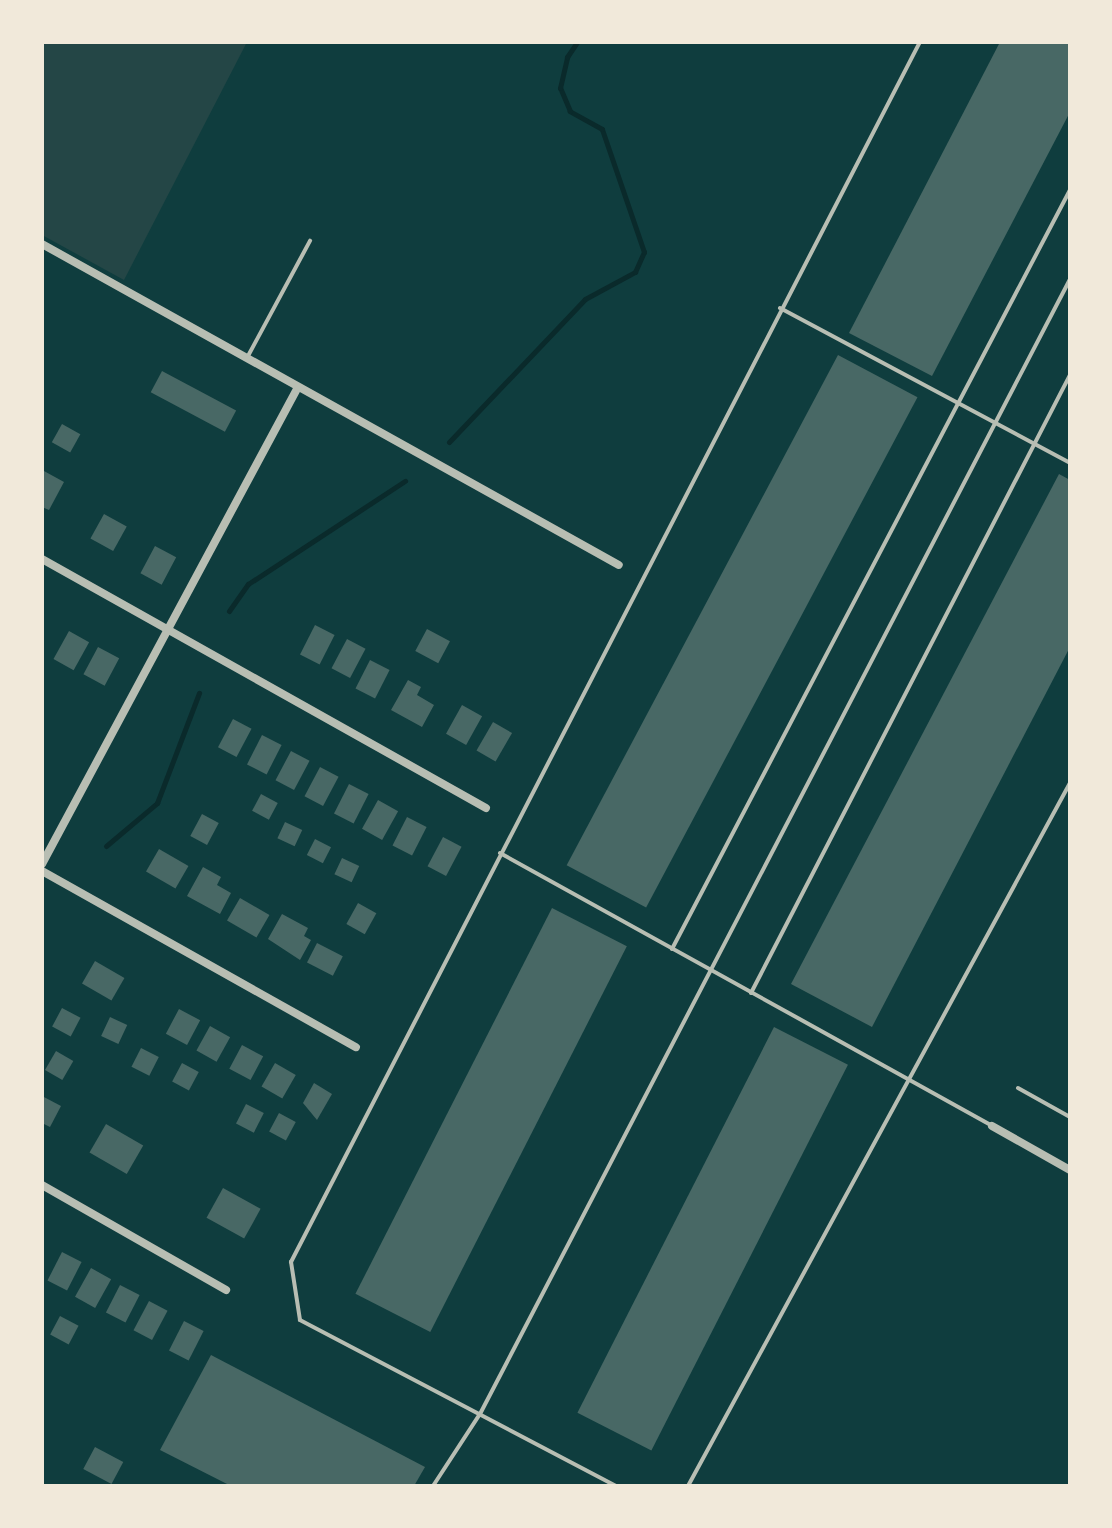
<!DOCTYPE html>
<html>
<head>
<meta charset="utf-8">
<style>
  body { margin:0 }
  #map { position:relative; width:1112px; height:1528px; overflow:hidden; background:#0f3d3e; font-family:Merriweather,serif }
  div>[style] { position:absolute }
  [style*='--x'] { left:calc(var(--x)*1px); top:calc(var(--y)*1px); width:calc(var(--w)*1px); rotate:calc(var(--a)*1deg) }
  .green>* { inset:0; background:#244646 }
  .stream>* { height:5px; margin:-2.5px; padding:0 2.5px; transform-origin:2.5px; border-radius:2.5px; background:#0a2a2b }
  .building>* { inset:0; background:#486865; transform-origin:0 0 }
  .service>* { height:4px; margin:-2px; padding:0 2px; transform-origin:2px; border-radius:2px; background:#b8beb3 }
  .minor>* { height:8px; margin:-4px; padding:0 4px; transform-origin:4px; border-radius:4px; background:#b8beb3 }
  span { translate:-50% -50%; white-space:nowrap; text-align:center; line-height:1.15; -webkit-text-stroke:8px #f1e9da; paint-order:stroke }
  .frame { position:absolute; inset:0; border:44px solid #f1e9da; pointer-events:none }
</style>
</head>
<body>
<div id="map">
  <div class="green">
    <i style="clip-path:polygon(42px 42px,247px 42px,124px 280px,42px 235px)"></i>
  </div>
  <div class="stream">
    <i style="--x:449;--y:442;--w:197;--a:-46.4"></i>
    <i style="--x:585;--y:299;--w:57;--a:-28.4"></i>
    <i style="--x:635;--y:272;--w:22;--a:-66"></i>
    <i style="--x:644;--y:252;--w:130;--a:-108.9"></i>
    <i style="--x:602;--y:129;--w:37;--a:-151"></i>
    <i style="--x:570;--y:111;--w:25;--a:-113"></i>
    <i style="--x:560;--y:88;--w:32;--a:-77"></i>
    <i style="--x:567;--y:57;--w:18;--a:-56"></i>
    <i style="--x:229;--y:611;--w:33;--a:-55"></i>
    <i style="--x:248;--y:584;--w:188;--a:-33.3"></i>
    <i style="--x:106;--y:846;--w:67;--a:-40.1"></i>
    <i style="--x:157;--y:803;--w:118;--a:-69.1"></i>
  </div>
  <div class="building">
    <i style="clip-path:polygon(1000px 42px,1070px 42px,1070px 112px,932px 376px,849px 333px)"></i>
    <i style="left:838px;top:355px;width:90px;height:578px;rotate:28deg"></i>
    <i style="left:162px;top:371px;width:84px;height:24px;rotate:28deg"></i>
    <i style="left:62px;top:424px;width:21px;height:21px;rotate:29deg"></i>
    <i style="clip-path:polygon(44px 471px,64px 482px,49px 510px,42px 507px)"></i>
    <i style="clip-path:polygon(1059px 474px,1070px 480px,1070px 647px,872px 1027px,791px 984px)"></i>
    <i style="left:104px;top:514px;width:26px;height:28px;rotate:29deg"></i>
    <i style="left:155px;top:546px;width:24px;height:31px;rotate:28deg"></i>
    <i style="left:315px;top:625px;width:22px;height:33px;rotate:27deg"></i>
    <i style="left:427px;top:629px;width:26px;height:25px;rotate:28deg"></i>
    <i style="left:69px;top:631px;width:23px;height:32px;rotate:29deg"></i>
    <i style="left:347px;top:639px;width:21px;height:33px;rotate:28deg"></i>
    <i style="left:98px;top:647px;width:24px;height:31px;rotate:28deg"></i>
    <i style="left:370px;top:660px;width:22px;height:32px;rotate:27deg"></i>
    <i style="clip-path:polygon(408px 680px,421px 687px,417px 695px,434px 705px,422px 727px,391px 710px)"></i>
    <i style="left:462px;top:705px;width:23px;height:33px;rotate:29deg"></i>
    <i style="left:233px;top:719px;width:21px;height:32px;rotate:28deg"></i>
    <i style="left:493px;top:722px;width:22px;height:33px;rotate:30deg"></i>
    <i style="left:262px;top:735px;width:22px;height:33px;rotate:27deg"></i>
    <i style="left:291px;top:751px;width:21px;height:33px;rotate:28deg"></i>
    <i style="left:320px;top:767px;width:21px;height:33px;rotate:28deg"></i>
    <i style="left:349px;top:784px;width:22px;height:33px;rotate:27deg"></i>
    <i style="left:261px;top:794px;width:19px;height:19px;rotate:28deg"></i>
    <i style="left:378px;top:800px;width:23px;height:33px;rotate:29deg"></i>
    <i style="left:202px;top:814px;width:19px;height:25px;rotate:28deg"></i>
    <i style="left:407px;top:817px;width:22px;height:32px;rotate:27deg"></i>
    <i style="left:285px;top:822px;width:19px;height:18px;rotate:25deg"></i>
    <i style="left:443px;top:837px;width:21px;height:33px;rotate:28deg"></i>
    <i style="left:315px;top:839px;width:18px;height:18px;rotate:27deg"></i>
    <i style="left:159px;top:849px;width:34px;height:26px;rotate:30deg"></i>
    <i style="left:342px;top:858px;width:19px;height:18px;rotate:25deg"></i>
    <i style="clip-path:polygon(203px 867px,221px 877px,217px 885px,231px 893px,220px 914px,187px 896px)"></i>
    <i style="left:240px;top:898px;width:34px;height:26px;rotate:30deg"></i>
    <i style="left:358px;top:903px;width:21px;height:24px;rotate:29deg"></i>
    <i style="left:552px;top:908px;width:84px;height:433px;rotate:27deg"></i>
    <i style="clip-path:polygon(282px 914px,308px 928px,304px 936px,311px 940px,300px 960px,268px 939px)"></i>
    <i style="left:317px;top:943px;width:29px;height:22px;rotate:27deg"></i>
    <i style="left:95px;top:961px;width:34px;height:26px;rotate:30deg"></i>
    <i style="left:62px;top:1008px;width:21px;height:21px;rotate:28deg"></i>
    <i style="left:179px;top:1009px;width:24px;height:28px;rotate:28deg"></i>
    <i style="left:110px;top:1017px;width:19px;height:21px;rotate:25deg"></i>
    <i style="left:210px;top:1026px;width:23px;height:28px;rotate:29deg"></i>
    <i style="left:774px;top:1027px;width:83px;height:433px;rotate:27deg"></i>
    <i style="left:242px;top:1045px;width:24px;height:27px;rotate:28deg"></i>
    <i style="left:141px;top:1048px;width:20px;height:21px;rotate:27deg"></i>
    <i style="left:56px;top:1051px;width:20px;height:22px;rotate:30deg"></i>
    <i style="left:182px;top:1063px;width:19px;height:21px;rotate:28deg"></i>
    <i style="left:275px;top:1063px;width:24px;height:27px;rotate:30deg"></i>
    <i style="clip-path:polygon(314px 1083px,332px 1094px,317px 1120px,303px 1103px)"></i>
    <i style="clip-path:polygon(42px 1096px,61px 1106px,50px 1127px,42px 1123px)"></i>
    <i style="left:246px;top:1104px;width:20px;height:22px;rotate:27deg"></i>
    <i style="left:279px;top:1113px;width:19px;height:21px;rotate:28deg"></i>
    <i style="left:106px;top:1124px;width:43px;height:33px;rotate:30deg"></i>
    <i style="left:223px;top:1188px;width:43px;height:34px;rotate:29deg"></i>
    <i style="left:62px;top:1252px;width:22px;height:32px;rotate:27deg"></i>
    <i style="left:91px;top:1268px;width:23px;height:33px;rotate:29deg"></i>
    <i style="left:120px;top:1285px;width:22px;height:31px;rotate:27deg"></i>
    <i style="left:149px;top:1301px;width:21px;height:33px;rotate:28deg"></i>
    <i style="left:60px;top:1316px;width:21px;height:21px;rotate:28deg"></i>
    <i style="left:184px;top:1321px;width:22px;height:33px;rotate:27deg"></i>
    <i style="clip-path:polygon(211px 1355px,425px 1467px,414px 1486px,231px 1486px,160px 1450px)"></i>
    <i style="left:95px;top:1447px;width:32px;height:25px;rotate:28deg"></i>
  </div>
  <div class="service">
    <i style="--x:780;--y:308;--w:329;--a:28.1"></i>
    <i style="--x:248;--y:356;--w:131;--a:-61.7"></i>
    <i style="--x:500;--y:853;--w:561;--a:28.99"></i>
    <i style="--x:672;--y:949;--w:857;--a:-62.33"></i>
    <i style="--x:751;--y:993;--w:695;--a:-62.7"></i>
    <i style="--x:1018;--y:1088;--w:60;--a:29.1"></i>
    <i style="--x:165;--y:1486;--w:1;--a:0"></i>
    <i style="--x:433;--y:1486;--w:86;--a:-56.9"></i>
    <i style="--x:480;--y:1414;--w:1279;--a:-62.53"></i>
    <i style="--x:616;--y:1486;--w:357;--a:-152.3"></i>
    <i style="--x:300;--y:1320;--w:59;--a:-98.8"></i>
    <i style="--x:291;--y:1262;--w:1373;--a:-62.73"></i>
    <i style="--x:688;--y:1486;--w:800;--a:-61.48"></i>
  </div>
  <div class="minor">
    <i style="--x:42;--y:244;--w:660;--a:29.09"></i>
    <i style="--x:42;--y:559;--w:509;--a:29.28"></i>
    <i style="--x:42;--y:864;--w:541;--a:-61.78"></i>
    <i style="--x:42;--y:871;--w:360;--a:29.3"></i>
    <i style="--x:992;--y:1126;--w:90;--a:29.4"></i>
    <i style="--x:42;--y:1185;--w:212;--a:29.7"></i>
  </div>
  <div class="frame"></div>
</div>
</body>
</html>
